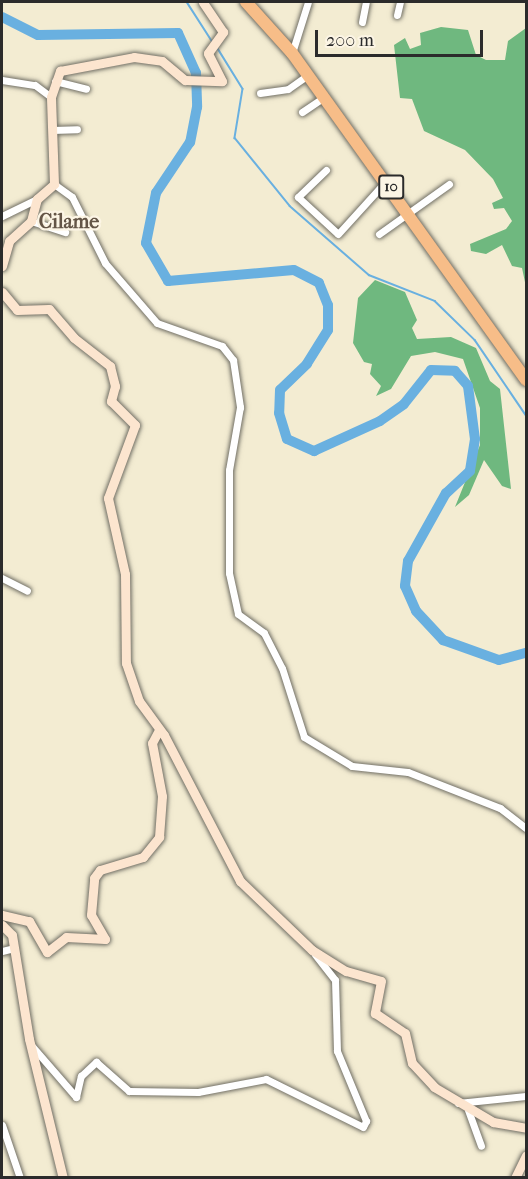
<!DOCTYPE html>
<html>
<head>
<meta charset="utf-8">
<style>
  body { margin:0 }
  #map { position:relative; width:528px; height:1179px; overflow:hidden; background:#f3ecd2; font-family:"IM FELL French Canon",serif }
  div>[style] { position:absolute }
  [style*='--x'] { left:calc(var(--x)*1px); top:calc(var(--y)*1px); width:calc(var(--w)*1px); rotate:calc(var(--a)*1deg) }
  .forest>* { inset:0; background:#6fb87f }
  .stream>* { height:1.5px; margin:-0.75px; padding:0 0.75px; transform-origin:0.75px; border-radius:0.75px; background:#69b0e0 }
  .river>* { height:10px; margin:-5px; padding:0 5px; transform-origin:5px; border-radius:5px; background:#69b0e0 }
  .roads { filter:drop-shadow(0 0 2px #716f65) drop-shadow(0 0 2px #716f65) }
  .street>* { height:7px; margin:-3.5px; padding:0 3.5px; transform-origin:3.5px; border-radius:3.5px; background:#fff }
  .secondary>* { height:9px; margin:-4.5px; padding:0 4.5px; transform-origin:4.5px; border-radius:4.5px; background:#fce5cf }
  .highway>* { height:12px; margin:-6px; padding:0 6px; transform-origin:6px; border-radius:6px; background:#f7bd88 }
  span { translate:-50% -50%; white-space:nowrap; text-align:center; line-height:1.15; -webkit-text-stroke:4.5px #fcf5e5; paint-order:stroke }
  .shield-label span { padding:2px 4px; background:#fcf5e5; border:2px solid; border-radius:4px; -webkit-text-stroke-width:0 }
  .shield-label { font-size:15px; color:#2b2b2b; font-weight:700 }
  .quarter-label { font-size:20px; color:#645546; font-weight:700 }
  .frame { position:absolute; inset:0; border:3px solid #2b2b2b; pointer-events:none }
  .scale { position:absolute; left:315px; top:30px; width:168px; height:27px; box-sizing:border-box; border:3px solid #2b2b2b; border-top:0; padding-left:8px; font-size:18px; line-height:21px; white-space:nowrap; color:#2b2b2b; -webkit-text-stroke:4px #fcf5e5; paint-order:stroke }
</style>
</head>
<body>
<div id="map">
  <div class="forest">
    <i style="clip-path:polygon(441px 27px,468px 30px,476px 55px,486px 60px,505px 60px,508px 41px,526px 28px,526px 287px,522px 268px,512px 266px,502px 245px,486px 254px,471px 251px,470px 244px,506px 229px,512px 221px,504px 208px,494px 209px,492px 203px,503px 198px,493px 179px,465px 150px,424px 131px,412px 99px,400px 98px,394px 45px,405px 38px,410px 49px,421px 45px,420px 33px)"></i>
    <i style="clip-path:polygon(375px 280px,405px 292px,417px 320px,412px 328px,417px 339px,451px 337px,476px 348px,490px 381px,500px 389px,511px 489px,502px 486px,484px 460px,469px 495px,455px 507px,480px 445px,480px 408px,463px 359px,435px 352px,411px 356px,391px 389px,376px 396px,381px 386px,370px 374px,372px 364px,364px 362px,353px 343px,358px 298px)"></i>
  </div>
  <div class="stream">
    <i style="--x:187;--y:2;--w:46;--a:57.3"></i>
    <i style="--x:217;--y:47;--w:49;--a:58.2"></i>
    <i style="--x:243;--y:89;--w:50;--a:99.3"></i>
    <i style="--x:235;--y:138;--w:87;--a:51"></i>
    <i style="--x:290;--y:206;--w:105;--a:41.1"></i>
    <i style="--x:369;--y:275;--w:71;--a:21.5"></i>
    <i style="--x:435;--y:301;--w:56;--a:44.3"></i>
    <i style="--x:475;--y:340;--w:91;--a:55.8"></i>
    <i style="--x:525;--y:654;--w:2;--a:63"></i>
  </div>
  <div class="river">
    <i style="--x:2;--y:17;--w:40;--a:26.6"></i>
    <i style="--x:38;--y:35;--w:140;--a:-0.8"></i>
    <i style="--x:178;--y:33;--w:44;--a:65.8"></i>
    <i style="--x:196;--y:73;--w:34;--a:88"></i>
    <i style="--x:197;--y:107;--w:36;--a:101"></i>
    <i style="--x:190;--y:142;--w:61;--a:123.7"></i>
    <i style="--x:156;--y:193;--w:51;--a:101.3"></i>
    <i style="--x:146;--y:243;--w:44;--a:59.9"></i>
    <i style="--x:168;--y:281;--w:126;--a:-5"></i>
    <i style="--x:294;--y:270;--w:28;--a:27"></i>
    <i style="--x:319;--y:283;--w:24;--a:68"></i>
    <i style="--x:328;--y:305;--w:25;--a:90"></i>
    <i style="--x:328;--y:330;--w:40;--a:122"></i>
    <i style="--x:307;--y:364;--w:37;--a:136"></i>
    <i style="--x:280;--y:390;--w:23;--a:92"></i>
    <i style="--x:279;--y:413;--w:27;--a:73"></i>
    <i style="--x:287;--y:439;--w:30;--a:24"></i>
    <i style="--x:314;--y:451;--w:72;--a:-24.4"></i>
    <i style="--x:380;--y:421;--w:29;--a:-35"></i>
    <i style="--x:404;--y:404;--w:43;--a:-51.5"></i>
    <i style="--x:431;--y:370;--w:24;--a:2"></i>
    <i style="--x:455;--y:371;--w:20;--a:49"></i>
    <i style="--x:468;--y:386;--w:53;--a:82.5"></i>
    <i style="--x:475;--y:439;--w:32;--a:99"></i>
    <i style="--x:470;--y:471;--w:33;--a:137"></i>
    <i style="--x:446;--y:493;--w:78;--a:119.2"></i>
    <i style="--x:408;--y:561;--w:25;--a:97"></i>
    <i style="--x:405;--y:586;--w:27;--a:66"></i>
    <i style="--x:416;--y:611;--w:40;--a:47"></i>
    <i style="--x:443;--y:640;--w:59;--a:19.7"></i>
    <i style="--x:499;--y:660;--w:28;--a:-15"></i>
  </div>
  <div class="roads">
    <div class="street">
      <i style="--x:397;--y:15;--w:13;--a:-77"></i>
      <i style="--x:362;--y:22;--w:20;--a:-79"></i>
      <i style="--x:292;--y:53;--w:53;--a:-72.6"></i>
      <i style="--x:2;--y:80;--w:33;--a:9"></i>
      <i style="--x:35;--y:85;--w:20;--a:37"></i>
      <i style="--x:55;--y:81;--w:32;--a:14"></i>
      <i style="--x:260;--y:93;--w:28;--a:-8"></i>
      <i style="--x:288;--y:89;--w:24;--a:-35"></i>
      <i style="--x:302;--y:112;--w:27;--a:-34"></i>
      <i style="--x:52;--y:130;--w:25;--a:-2"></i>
      <i style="--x:326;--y:170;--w:39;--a:136"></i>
      <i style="--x:298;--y:197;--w:54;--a:42.8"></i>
      <i style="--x:338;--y:234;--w:72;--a:-47.8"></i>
      <i style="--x:54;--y:184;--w:22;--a:36"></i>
      <i style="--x:72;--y:197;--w:74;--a:63.4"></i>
      <i style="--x:105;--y:263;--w:79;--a:49.1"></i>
      <i style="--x:157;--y:323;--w:69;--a:19.5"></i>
      <i style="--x:222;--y:346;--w:18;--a:52"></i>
      <i style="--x:233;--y:360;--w:48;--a:81.5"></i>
      <i style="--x:240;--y:407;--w:64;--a:99.9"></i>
      <i style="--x:229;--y:470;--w:103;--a:90"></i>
      <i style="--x:229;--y:573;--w:42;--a:77.6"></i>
      <i style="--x:238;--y:614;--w:32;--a:36"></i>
      <i style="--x:264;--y:633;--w:39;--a:63"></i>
      <i style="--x:282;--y:668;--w:72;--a:72.3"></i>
      <i style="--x:304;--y:737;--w:56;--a:31.1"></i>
      <i style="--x:352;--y:766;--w:56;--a:6.1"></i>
      <i style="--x:408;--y:772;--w:99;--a:21.4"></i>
      <i style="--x:500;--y:808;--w:33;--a:38"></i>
      <i style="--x:2;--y:216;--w:39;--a:-26"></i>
      <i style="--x:31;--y:221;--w:36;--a:18"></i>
      <i style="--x:379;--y:234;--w:86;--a:-35.5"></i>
      <i style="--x:2;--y:578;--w:28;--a:27"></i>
      <i style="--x:2;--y:951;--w:12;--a:-14"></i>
      <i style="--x:31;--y:1045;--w:69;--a:49.1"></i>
      <i style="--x:76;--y:1097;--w:22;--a:-77"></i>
      <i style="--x:81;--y:1076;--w:21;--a:-43"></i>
      <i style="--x:96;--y:1062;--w:44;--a:41.3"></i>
      <i style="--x:129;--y:1091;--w:69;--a:0.8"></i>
      <i style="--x:198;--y:1092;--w:69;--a:-10.8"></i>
      <i style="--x:266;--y:1079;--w:108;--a:26.3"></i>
      <i style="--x:363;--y:1127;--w:7;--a:-63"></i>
      <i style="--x:366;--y:1121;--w:76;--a:-112.5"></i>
      <i style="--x:337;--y:1051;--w:71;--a:-91.6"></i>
      <i style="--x:335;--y:980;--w:33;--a:-128"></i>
      <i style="--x:458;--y:1103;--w:68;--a:-5.9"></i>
      <i style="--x:468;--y:1110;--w:38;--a:70"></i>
      <i style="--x:2;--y:1125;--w:56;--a:71.2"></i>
    </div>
    <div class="secondary">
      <i style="--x:2;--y:266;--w:26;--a:-74"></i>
      <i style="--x:9;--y:241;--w:30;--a:-42"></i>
      <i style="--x:31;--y:221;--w:23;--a:-75"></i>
      <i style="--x:37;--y:199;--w:23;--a:-41"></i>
      <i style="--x:54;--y:184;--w:87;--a:-92"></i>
      <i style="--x:51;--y:97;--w:28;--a:-71"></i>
      <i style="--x:60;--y:71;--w:75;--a:-10.7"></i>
      <i style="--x:134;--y:57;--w:28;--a:8"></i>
      <i style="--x:162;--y:61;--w:30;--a:40"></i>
      <i style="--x:185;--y:80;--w:37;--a:2"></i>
      <i style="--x:222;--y:81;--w:31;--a:-117"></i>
      <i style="--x:208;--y:53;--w:26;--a:-54"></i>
      <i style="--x:223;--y:32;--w:36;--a:-124"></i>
      <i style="--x:2;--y:292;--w:23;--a:50"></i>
      <i style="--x:17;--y:310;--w:32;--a:-2"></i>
      <i style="--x:49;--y:309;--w:38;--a:49"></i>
      <i style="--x:74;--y:338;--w:46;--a:37.9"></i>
      <i style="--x:110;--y:366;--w:21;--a:76"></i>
      <i style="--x:115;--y:386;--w:16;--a:105"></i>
      <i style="--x:111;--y:401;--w:34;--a:45"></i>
      <i style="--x:135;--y:425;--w:78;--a:110.3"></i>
      <i style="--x:108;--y:498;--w:78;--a:77.4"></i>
      <i style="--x:125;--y:574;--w:89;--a:89.4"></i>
      <i style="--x:126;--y:663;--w:40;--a:71.1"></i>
      <i style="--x:139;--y:701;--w:42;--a:53.7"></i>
      <i style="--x:164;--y:735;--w:165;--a:62.5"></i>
      <i style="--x:240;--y:881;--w:100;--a:43.8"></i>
      <i style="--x:312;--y:950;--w:40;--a:32"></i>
      <i style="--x:346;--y:971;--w:36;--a:16"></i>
      <i style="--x:381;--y:981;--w:33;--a:101"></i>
      <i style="--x:375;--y:1013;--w:36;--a:34"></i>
      <i style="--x:405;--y:1033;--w:31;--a:77"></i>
      <i style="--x:412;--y:1063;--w:33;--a:47"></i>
      <i style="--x:434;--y:1087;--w:69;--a:30.7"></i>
      <i style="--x:493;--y:1122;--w:34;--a:10"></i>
      <i style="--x:2;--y:915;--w:28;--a:13"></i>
      <i style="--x:29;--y:921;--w:36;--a:60"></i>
      <i style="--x:47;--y:952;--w:24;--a:-38"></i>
      <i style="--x:66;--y:937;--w:39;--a:3"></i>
      <i style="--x:105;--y:939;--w:28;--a:-120"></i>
      <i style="--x:91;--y:915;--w:37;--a:-85"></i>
      <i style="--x:94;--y:878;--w:10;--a:-53"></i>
      <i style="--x:100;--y:870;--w:45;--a:-16.8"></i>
      <i style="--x:143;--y:857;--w:26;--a:-51"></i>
      <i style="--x:159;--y:837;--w:41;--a:-85.8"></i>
      <i style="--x:162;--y:796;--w:54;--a:-100.7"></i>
      <i style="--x:152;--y:743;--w:15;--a:-62"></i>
      <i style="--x:2;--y:925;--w:14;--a:45"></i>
      <i style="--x:12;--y:935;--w:105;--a:80.7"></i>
      <i style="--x:29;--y:1039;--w:143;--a:76.3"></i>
      <i style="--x:515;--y:1178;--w:25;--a:-64"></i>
    </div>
    <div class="highway">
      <i style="--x:246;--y:2;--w:69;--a:48"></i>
      <i style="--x:292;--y:53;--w:402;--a:54.4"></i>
    </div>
  </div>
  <div class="shield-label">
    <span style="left:391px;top:187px">10</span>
  </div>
  <div class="quarter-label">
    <span style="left:69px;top:221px">Cilame</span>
  </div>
  <div class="frame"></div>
  <div class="scale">200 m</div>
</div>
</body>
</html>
